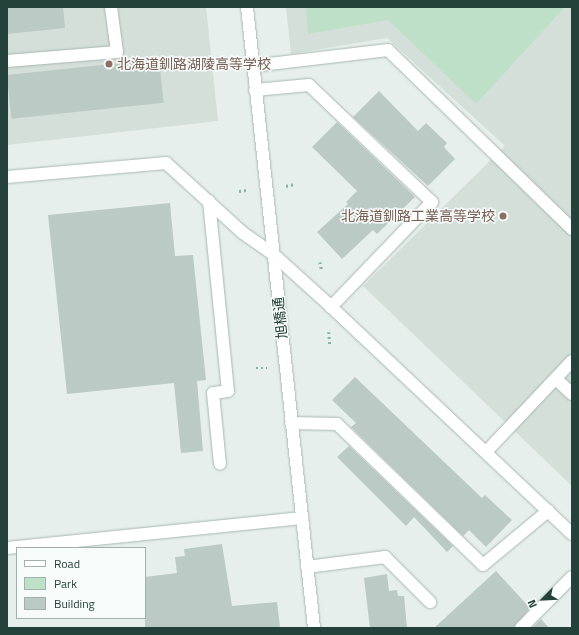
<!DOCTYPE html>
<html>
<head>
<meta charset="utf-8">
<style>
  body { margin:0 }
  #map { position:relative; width:579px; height:635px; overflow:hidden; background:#e6efeb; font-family:"Titillium Web","Noto Sans JP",sans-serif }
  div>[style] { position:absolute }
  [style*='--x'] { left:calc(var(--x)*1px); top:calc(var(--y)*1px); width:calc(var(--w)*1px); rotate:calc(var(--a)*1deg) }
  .built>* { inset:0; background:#d4dfda }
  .green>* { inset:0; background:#bfe0c8 }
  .building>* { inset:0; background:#bbcac4; transform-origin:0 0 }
  .path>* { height:2.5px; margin-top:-1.25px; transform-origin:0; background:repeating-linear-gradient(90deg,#86b3a5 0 2px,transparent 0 5px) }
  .roads { filter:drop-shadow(0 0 1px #a8b8b2) drop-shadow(0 0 1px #a8b8b2) }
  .minor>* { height:12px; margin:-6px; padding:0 6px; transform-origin:6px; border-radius:6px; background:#fff }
  .dots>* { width:11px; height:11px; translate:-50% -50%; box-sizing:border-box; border:2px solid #f7fbf9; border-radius:50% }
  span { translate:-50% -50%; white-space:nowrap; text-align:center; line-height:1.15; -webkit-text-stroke:3px #f7fbf9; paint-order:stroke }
  .education-label { font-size:14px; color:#785e54 }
  .left { translate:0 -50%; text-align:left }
  .right { translate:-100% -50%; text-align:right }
  .street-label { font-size:14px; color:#24423a }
  .frame { position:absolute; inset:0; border:8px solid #24423a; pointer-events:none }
  .legend { position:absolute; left:16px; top:547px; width:130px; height:72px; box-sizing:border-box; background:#f7fbf9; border:1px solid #a3b1ad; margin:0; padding:5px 7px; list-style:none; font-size:12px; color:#24423a }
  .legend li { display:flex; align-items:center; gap:8px; height:20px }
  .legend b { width:20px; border:1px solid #a3b1ad }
  .north { position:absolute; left:523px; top:579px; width:40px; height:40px; -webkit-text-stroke:3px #f7fbf9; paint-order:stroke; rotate:246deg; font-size:11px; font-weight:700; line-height:16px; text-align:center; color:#24423a }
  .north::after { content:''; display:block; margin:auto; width:14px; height:18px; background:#24423a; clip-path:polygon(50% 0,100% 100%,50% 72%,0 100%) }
</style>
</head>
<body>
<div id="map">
  <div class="built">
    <i style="clip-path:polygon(7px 7px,206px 7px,218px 121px,7px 145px)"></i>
    <i style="clip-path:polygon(286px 7px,572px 7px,572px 486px,363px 286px,505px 146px,387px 38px,291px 54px)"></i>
  </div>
  <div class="green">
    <i style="clip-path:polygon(306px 7px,565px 7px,476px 104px,388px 20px,308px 34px)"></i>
  </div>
  <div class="building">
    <i style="clip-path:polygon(7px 7px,63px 7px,65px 28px,7px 34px)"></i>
    <i style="left:159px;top:59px;width:44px;height:153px;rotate:84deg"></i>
    <i style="clip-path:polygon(379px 91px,418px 131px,426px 123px,447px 143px,444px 147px,455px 159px,428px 186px,353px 117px)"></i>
    <i style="clip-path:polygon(337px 122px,415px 197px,377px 234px,373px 230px,342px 259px,317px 232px,348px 204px,346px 202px,357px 191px,312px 147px)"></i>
    <i style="clip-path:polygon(170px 203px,175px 256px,193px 255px,206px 380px,197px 381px,203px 451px,181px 453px,174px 383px,67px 394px,48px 215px)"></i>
    <i style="clip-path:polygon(355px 377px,482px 498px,485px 495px,512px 520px,486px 547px,469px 530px,463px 536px,351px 427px,356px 423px,332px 400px)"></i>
    <i style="clip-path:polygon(349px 446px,453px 546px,447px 552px,414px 517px,406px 526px,337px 457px)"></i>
    <i style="clip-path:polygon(222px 544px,232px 606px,277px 602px,280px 627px,145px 628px,145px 577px,177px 573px,175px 557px,185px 556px,184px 549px)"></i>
    <i style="clip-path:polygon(496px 571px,530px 608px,514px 628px,434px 628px)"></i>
    <i style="clip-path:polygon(387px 574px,389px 591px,397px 590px,398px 596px,404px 596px,407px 628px,370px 628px,364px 578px)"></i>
    <i style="clip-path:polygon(541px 619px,549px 628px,532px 628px)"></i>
  </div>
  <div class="path">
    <i style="--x:286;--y:186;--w:9;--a:-13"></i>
    <i style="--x:239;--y:191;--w:8;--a:-7"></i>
    <i style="--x:320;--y:262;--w:9;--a:77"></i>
    <i style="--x:329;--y:332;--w:14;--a:86"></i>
    <i style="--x:256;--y:368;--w:11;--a:0"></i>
  </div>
  <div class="roads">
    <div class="minor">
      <i style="--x:247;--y:7;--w:625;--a:83.84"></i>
      <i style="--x:7;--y:61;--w:110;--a:-4.7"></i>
      <i style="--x:117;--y:52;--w:45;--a:-97.6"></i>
      <i style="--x:252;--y:66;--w:137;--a:-6.7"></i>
      <i style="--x:388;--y:50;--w:257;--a:44.2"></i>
      <i style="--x:255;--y:90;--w:54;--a:-5.3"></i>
      <i style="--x:309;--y:85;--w:170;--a:43.6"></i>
      <i style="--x:432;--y:202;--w:146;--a:133.9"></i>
      <i style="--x:7;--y:177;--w:160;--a:-5"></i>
      <i style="--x:166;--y:163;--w:104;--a:42.3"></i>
      <i style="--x:243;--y:233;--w:37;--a:35"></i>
      <i style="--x:273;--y:254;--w:73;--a:42.2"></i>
      <i style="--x:327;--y:303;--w:337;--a:43.3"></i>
      <i style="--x:209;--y:201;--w:191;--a:84.3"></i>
      <i style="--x:228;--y:391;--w:15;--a:172"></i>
      <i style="--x:213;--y:393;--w:71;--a:84.4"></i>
      <i style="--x:556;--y:379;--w:22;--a:43"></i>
      <i style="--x:291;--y:423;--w:46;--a:1.2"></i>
      <i style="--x:337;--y:424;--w:203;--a:44"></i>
      <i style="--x:483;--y:565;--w:85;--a:-39.7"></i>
      <i style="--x:486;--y:452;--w:125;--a:-46.6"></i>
      <i style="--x:7;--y:548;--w:297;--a:-5.8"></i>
      <i style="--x:307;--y:567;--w:79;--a:-7.3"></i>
      <i style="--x:385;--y:557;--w:64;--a:45"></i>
      <i style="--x:521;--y:628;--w:72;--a:-45"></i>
    </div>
  </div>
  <div class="dots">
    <i style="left:109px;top:64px;background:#8d6e63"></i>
    <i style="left:503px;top:216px;background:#8d6e63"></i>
  </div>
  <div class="education-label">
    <span class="left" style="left:117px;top:64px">北海道釧路湖陵高等学校</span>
    <span class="right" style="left:495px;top:216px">北海道釧路工業高等学校</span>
  </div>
  <div class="street-label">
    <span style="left:280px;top:318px;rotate:-96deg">旭橋通</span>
  </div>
  <div class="frame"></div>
  <ul class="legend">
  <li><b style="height:5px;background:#fff"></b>Road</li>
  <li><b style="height:11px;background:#bfe0c8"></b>Park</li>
  <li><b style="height:11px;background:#bbcac4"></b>Building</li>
  </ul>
  <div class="north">N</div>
</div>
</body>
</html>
